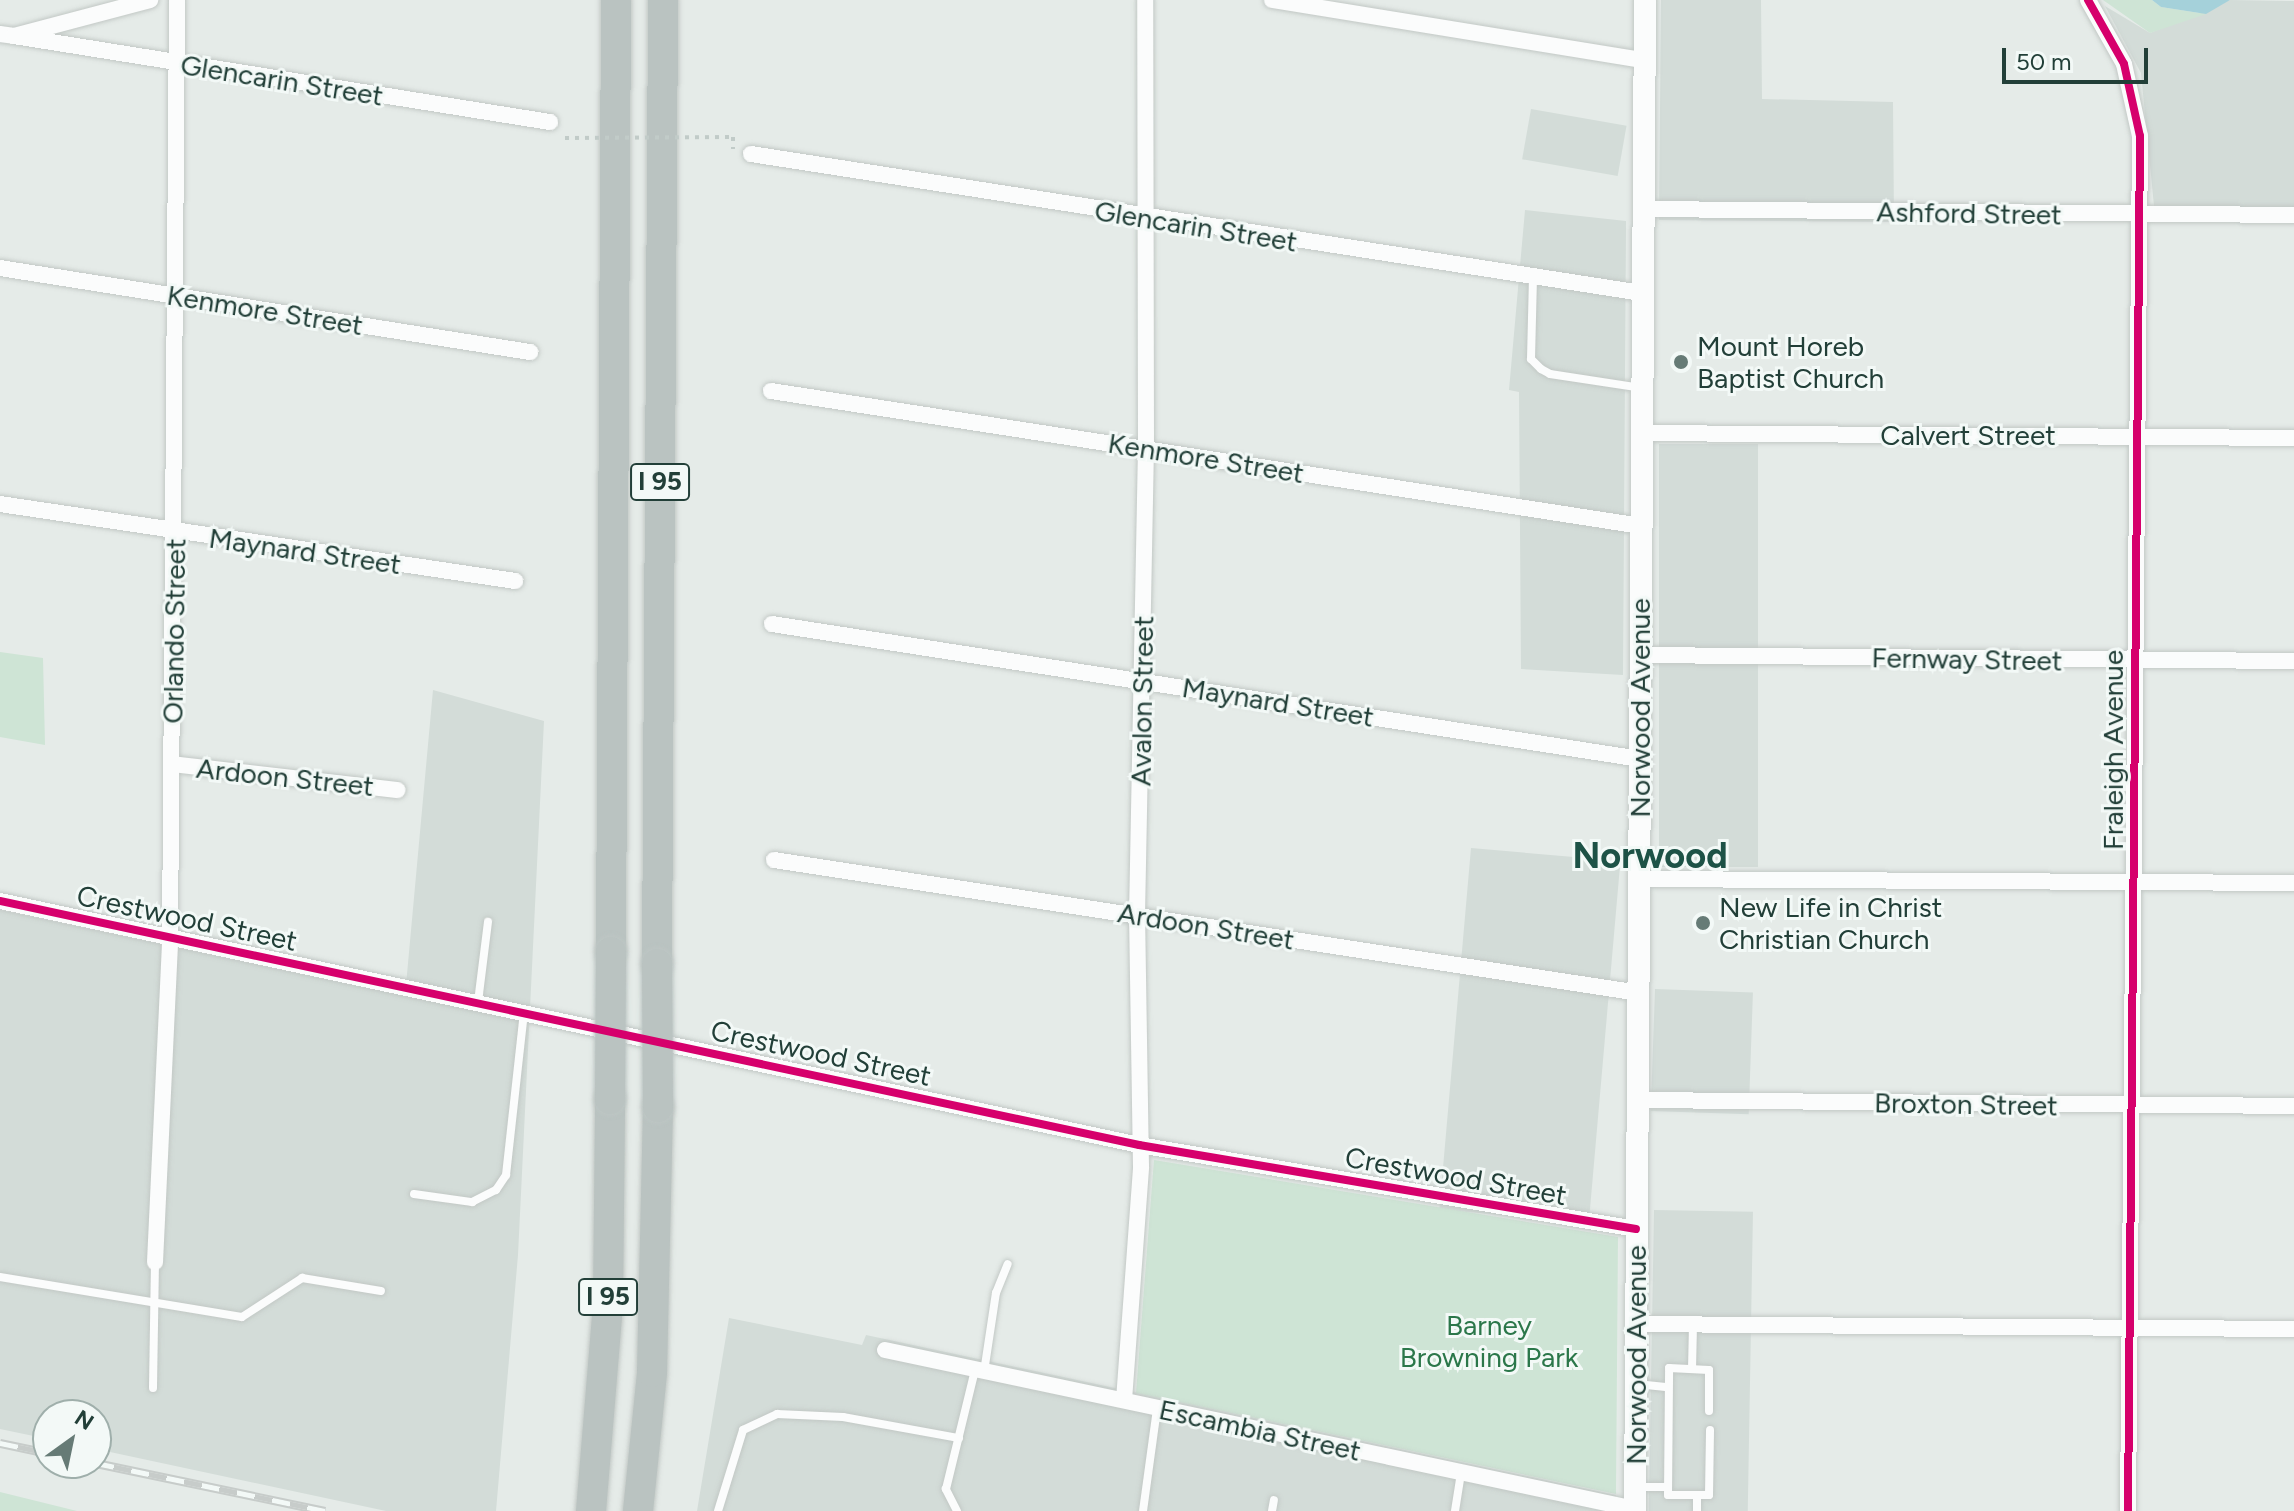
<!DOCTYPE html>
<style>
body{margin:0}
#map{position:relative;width:2294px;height:1511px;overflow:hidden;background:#e5ebe8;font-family:Figtree,sans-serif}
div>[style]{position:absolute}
.built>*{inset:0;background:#d3dcd8;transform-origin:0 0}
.green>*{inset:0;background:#cee4d5}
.water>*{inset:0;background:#a5d1da}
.path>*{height:4px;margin-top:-2px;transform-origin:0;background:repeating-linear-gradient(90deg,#c1cbc8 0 4px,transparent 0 10px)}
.roads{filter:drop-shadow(0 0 2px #c2c8c5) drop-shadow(0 0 2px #c2c8c5)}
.service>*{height:8px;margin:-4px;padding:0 4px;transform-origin:4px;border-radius:4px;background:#fbfcfc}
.minor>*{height:16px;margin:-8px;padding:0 8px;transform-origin:8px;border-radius:8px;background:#fbfcfc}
.secondary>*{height:22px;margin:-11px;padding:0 11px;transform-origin:11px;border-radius:11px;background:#fbfcfc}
.motorway>*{height:30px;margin:-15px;padding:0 15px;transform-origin:15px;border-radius:15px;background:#bac3c1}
.rail>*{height:9px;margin-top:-4.5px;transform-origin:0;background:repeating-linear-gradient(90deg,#f3f9f7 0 18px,#c7ccca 0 36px);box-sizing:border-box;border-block:2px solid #c7ccca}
.path-bridge>*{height:4px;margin-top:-2px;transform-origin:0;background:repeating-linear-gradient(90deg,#c1cbc8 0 4px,transparent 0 10px)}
.bridges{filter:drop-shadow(0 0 2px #bdc6c4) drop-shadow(0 0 2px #bdc6c4)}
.motorway-bridge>*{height:30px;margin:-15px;padding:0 15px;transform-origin:15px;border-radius:15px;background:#bac3c1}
.cycleway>*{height:8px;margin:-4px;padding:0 4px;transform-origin:4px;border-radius:4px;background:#d6006c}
.dots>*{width:22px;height:22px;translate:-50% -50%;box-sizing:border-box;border:4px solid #f3f9f7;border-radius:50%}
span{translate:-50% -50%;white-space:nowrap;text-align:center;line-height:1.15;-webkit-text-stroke:6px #f3f9f7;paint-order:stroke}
.shield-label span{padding:2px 6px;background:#f3f9f7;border:2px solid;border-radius:6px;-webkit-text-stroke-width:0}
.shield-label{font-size:26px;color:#223f38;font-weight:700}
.street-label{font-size:28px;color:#223f38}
.poi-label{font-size:28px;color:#223f38}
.left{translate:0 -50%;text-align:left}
.park-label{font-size:28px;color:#2b774a}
.district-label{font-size:36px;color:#1d5246;font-weight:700}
.north{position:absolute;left:32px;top:1399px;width:80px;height:80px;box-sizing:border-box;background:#f3f9f7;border:2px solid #9fafab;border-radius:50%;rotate:33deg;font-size:22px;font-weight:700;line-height:32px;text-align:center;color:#223f38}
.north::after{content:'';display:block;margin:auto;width:28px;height:36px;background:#667b76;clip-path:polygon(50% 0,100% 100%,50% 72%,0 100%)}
.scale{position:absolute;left:2002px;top:48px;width:146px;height:36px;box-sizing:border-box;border:4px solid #223f38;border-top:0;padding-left:10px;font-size:24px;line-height:28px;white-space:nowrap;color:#223f38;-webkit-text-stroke:6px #f3f9f7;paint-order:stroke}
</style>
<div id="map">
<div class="built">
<div style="clip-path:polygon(1661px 0,1761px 0,1762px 99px,1893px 102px,1894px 222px,1659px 220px)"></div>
<div style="clip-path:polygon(2230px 0,2294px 1px,2294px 210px,2154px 206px,2141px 73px,2105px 6px,2150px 33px)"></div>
<div style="left:1531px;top:109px;width:97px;height:51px;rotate:10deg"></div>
<div style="clip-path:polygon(1525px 210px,1626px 221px,1623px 675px,1521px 669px,1519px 392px,1509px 390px)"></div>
<div style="left:1659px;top:444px;width:99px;height:423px"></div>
<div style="clip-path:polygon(433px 690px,544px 721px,518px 1255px,496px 1511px,386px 1511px,96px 1449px,96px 1415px,48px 1415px,48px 1439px,0 1429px,0 910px,405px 996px)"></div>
<div style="left:1471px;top:848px;width:150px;height:363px;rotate:5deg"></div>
<div style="left:1655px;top:989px;width:98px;height:122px;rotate:2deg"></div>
<div style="left:1654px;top:1210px;width:99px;height:301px;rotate:1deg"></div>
<div style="clip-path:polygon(729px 1318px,862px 1345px,866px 1335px,1616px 1495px,1616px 1511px,697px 1511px)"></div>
</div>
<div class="green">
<div style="clip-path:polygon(2103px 0,2152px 0,2161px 7px,2206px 14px,2150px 33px)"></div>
<div style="clip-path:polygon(0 652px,43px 658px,45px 745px,0 737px)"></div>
<div style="clip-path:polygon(1154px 1160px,1618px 1237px,1616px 1494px,1136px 1393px)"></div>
<div style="clip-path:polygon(0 1492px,77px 1511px,0 1511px)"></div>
</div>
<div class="water">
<div style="clip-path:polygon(2152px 0,2230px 0,2206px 14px,2161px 7px)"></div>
</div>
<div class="path">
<div style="left:733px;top:137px;width:12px;rotate:90deg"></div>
</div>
<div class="roads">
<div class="service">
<div style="left:1533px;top:277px;width:82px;rotate:91.4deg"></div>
<div style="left:1531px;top:359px;width:14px;rotate:45deg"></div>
<div style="left:1541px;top:369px;width:10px;rotate:29deg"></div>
<div style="left:1550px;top:374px;width:92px;rotate:8.7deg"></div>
<div style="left:478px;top:1002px;width:81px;rotate:-82.9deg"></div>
<div style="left:414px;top:1194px;width:59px;rotate:7.9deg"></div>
<div style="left:472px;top:1202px;width:27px;rotate:-27deg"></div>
<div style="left:496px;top:1190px;width:18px;rotate:-56deg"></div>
<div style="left:506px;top:1175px;width:164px;rotate:-83.7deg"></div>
<div style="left:0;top:1277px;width:245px;rotate:9.4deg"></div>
<div style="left:242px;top:1317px;width:72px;rotate:-33deg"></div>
<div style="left:302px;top:1278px;width:80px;rotate:9.3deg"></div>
<div style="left:1692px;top:1369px;width:44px;rotate:-88.7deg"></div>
<div style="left:984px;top:1372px;width:80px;rotate:-81.4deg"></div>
<div style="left:996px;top:1293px;width:31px;rotate:-68deg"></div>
<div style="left:1637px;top:1384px;width:31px;rotate:6deg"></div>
<div style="left:153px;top:1388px;width:125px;rotate:-89.1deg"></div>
<div style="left:1636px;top:1487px;width:32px"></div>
<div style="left:1697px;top:1495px;width:12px"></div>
<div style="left:1709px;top:1495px;width:65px;rotate:-89.1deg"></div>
<div style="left:718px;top:1511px;width:85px;rotate:-72.8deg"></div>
<div style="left:743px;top:1430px;width:38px;rotate:-25deg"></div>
<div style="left:777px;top:1414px;width:66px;rotate:2.6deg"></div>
<div style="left:843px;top:1417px;width:118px;rotate:10.3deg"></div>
<div style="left:957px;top:1511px;width:25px;rotate:-117deg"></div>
<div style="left:946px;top:1489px;width:122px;rotate:-76.3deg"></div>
<div style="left:1143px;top:1511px;width:103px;rotate:-82.2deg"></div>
<div style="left:1272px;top:1511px;width:11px;rotate:-80deg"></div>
<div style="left:1455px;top:1511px;width:38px;rotate:-81deg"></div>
<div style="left:1697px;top:1511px;width:16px;rotate:-90deg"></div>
<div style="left:1697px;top:1495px;width:29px;rotate:180deg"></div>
<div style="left:1668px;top:1495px;width:127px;rotate:-89.5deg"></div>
<div style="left:1669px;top:1368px;width:40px;rotate:2.9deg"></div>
<div style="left:1709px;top:1370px;width:41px;rotate:90deg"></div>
</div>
<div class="minor">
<div style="left:1272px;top:0;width:377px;rotate:9.2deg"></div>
<div style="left:2088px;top:0;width:73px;rotate:60.6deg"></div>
<div style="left:2124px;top:64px;width:74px;rotate:77.5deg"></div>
<div style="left:2140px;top:136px;width:1375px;rotate:90.5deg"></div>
<div style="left:0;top:34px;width:14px;rotate:8deg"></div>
<div style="left:14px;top:36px;width:141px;rotate:-14.8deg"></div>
<div style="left:14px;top:36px;width:543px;rotate:9.12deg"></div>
<div style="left:751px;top:154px;width:902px;rotate:8.87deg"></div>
<div style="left:1644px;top:209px;width:650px;rotate:0.53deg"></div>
<div style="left:0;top:268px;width:537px;rotate:9.01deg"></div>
<div style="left:771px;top:391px;width:880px;rotate:8.82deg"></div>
<div style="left:1642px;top:433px;width:652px;rotate:0.44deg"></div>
<div style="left:0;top:504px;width:521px;rotate:8.5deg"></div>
<div style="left:772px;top:624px;width:878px;rotate:8.84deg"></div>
<div style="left:1640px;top:655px;width:654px;rotate:0.53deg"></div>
<div style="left:172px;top:764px;width:227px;rotate:6.6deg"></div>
<div style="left:774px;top:860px;width:875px;rotate:8.74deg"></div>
<div style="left:1639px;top:879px;width:655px;rotate:0.35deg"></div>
<div style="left:0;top:901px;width:1165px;rotate:12.09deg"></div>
<div style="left:1139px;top:1145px;width:504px;rotate:9.59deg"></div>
<div style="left:1637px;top:1100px;width:657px;rotate:0.52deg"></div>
<div style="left:155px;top:1262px;width:324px;rotate:-87.3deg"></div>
<div style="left:170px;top:938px;width:938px;rotate:-89.57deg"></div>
<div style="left:1637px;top:1324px;width:657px;rotate:0.44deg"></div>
<div style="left:885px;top:1350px;width:767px;rotate:11.97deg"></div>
<div style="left:1124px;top:1400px;width:234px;rotate:-85.8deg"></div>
<div style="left:1141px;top:1167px;width:251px;rotate:-90.9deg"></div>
<div style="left:1137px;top:916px;width:468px;rotate:-88.9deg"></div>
<div style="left:1146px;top:448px;width:448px;rotate:-90.1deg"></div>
</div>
<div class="secondary">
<div style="left:1635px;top:1511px;width:1511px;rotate:-89.62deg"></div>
</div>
<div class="motorway">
<div style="left:611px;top:952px;width:952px;rotate:-89.7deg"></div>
<div style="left:657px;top:964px;width:964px;rotate:-89.64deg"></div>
<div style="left:591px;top:1511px;width:210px;rotate:-85.3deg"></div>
<div style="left:608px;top:1302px;width:203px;rotate:-89.4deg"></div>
<div style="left:638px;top:1511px;width:140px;rotate:-84.2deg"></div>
<div style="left:652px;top:1372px;width:265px;rotate:-88.7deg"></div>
</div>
</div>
<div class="rail">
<div style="left:0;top:1443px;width:49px;rotate:11.8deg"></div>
<div style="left:96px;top:1463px;width:234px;rotate:11.8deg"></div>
</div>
<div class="path-bridge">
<div style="left:565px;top:138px;width:168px;rotate:-0.3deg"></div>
</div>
<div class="bridges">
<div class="motorway-bridge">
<div style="left:657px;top:964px;width:143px;rotate:89.6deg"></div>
<div style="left:610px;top:1099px;width:147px;rotate:-89.6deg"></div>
</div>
</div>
<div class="cycleway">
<div style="left:2088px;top:0;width:73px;rotate:60.6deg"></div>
<div style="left:2124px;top:64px;width:74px;rotate:77.5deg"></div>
<div style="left:2140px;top:136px;width:1375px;rotate:90.5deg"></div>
<div style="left:0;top:901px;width:1165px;rotate:12.09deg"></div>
<div style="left:1139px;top:1145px;width:504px;rotate:9.59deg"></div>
</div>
<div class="dots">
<div style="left:1681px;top:362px;background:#667b76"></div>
<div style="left:1703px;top:923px;background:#667b76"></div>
</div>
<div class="shield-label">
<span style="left:660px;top:482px">I 95</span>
<span style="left:608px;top:1297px">I 95</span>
</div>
<div class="street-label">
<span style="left:282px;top:80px;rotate:9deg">Glencarin Street</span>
<span style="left:1969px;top:213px;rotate:1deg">Ashford Street</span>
<span style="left:1196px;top:226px;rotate:9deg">Glencarin Street</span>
<span style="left:265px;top:310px;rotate:9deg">Kenmore Street</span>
<span style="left:1968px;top:435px">Calvert Street</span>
<span style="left:1206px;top:458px;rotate:9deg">Kenmore Street</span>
<span style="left:305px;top:551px;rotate:8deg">Maynard Street</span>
<span style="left:174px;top:631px;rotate:-89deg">Orlando Street</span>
<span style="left:1967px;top:659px;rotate:1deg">Fernway Street</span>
<span style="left:1142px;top:701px;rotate:-89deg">Avalon Street</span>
<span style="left:1278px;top:702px;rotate:9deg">Maynard Street</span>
<span style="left:1640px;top:708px;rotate:-90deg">Norwood Avenue</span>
<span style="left:2113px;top:750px;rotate:-90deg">Fraleigh Avenue</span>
<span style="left:285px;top:777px;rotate:6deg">Ardoon Street</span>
<span style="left:187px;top:918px;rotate:12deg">Crestwood Street</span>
<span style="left:1206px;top:926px;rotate:9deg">Ardoon Street</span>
<span style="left:821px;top:1053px;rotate:12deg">Crestwood Street</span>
<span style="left:1966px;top:1104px;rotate:1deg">Broxton Street</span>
<span style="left:1456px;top:1176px;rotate:10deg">Crestwood Street</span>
<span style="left:1636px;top:1355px;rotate:-90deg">Norwood Avenue</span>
<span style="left:1260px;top:1430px;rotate:12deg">Escambia Street</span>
</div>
<div class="poi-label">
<span class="left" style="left:1697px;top:362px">Mount Horeb<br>Baptist Church</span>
<span class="left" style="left:1719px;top:923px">New Life in Christ<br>Christian Church</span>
</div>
<div class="park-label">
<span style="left:1489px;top:1341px">Barney<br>Browning Park</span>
</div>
<div class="district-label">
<span style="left:1650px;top:856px">Norwood</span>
</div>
<div class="north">N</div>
<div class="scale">50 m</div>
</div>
